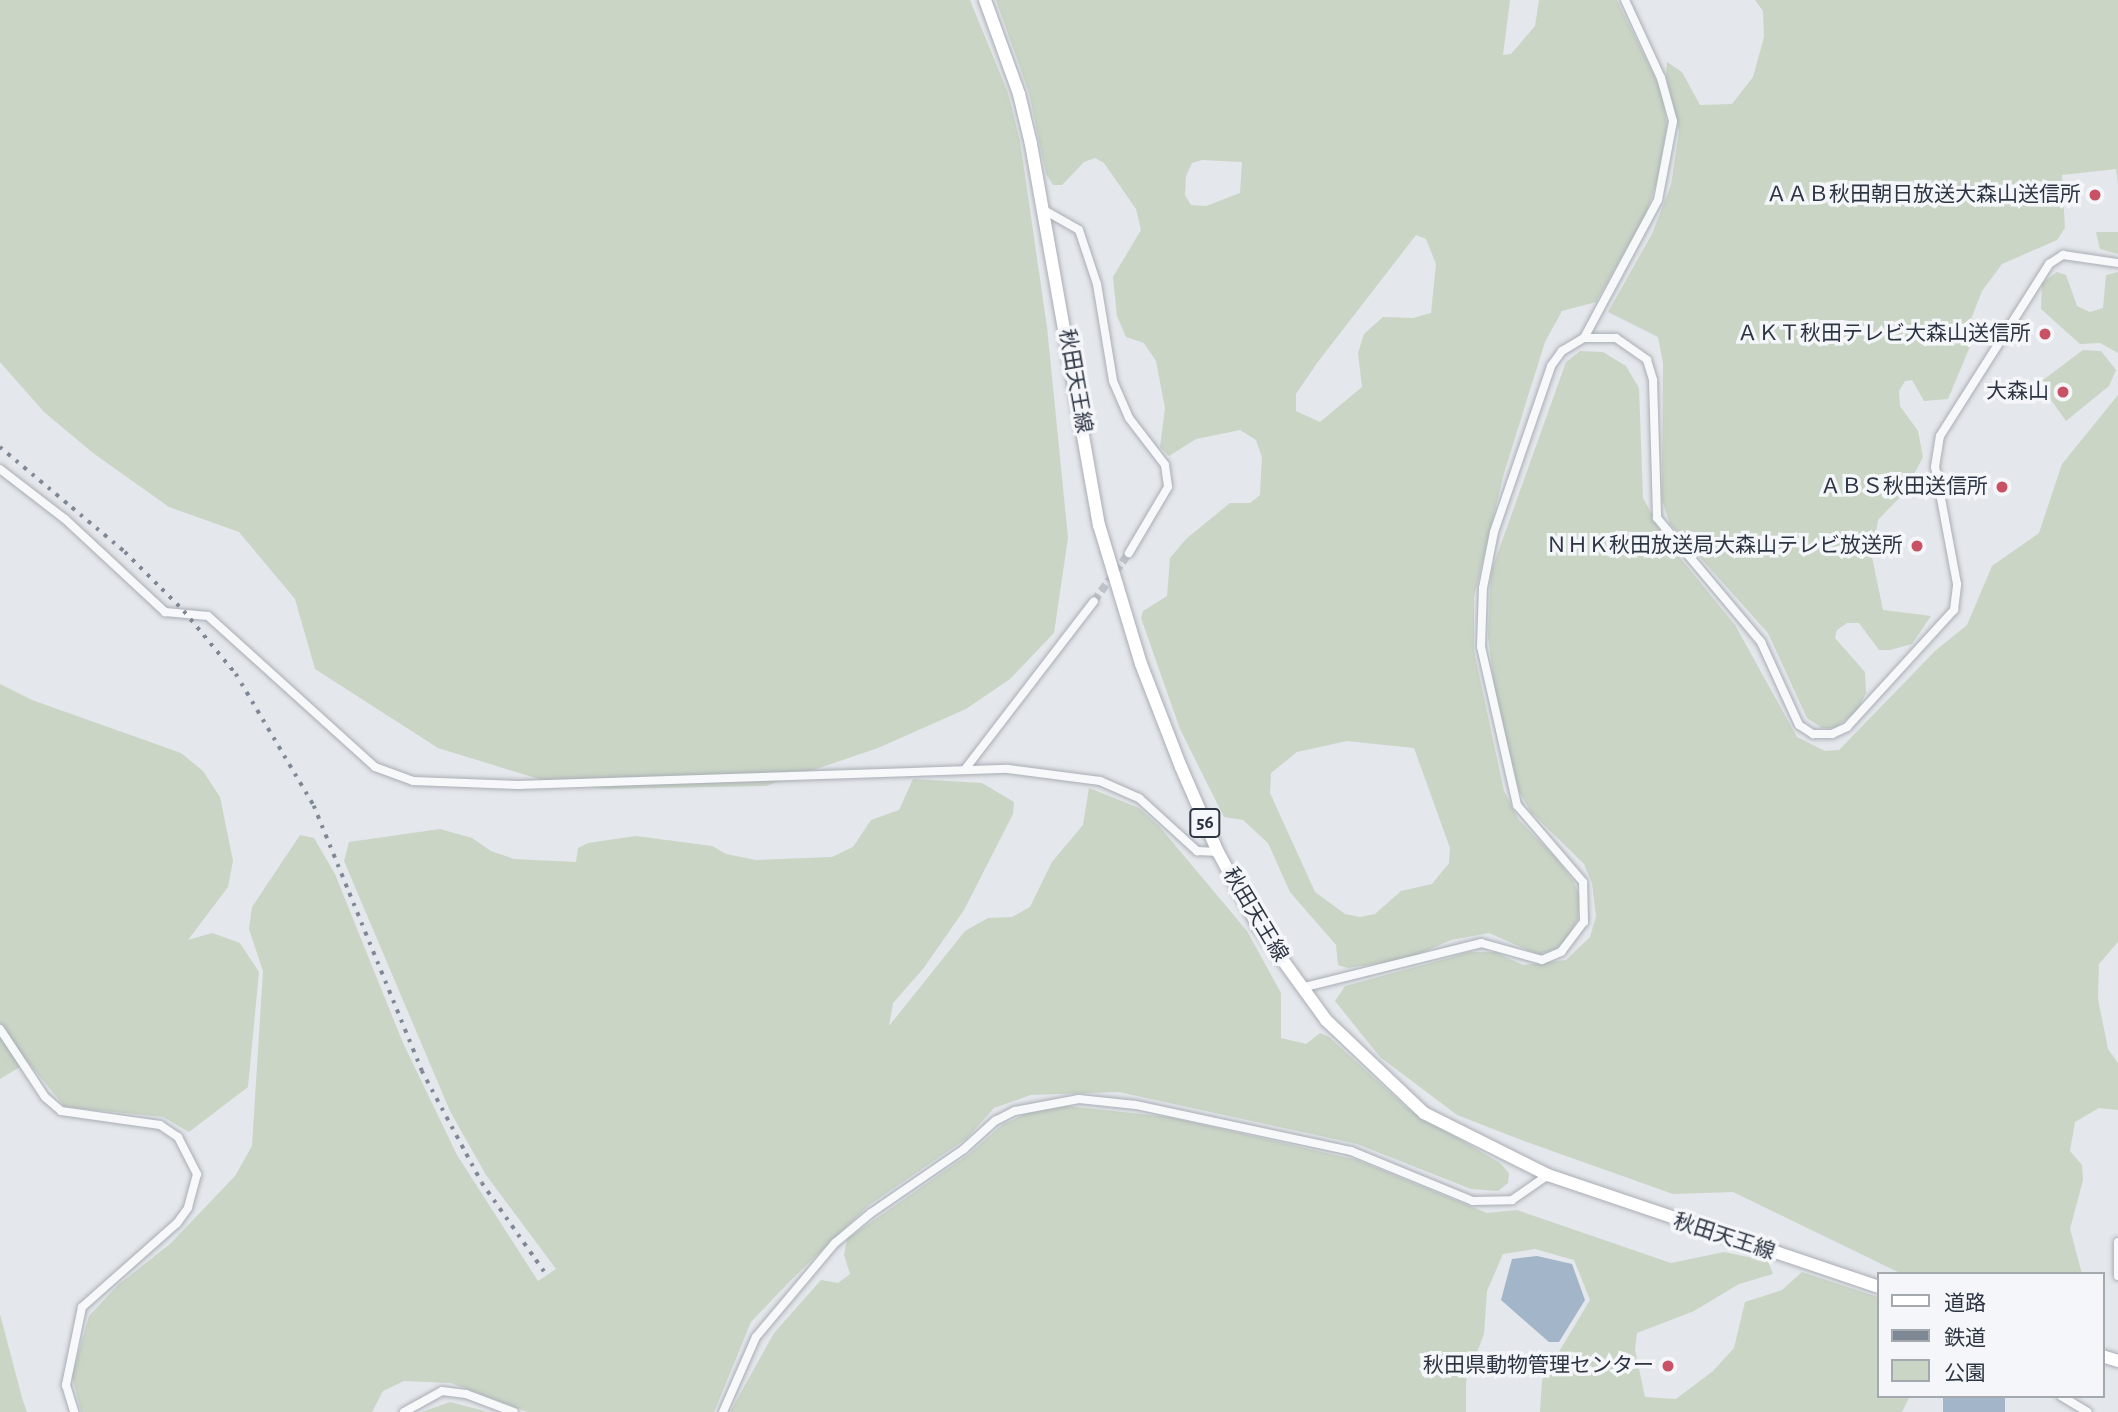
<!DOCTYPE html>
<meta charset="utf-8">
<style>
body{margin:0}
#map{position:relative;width:2118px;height:1412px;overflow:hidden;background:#e4e7eb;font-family:"Alegreya Sans","Noto Sans JP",sans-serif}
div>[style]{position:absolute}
.green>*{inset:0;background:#cad5c6}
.water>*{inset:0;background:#a2b5c9;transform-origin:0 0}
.minor-tunnel>*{height:8px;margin-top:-4px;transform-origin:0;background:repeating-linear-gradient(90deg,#bfc3c9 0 8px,transparent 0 12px)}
.roads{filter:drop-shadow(0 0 2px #a9aeb5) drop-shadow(0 0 2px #a9aeb5)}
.minor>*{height:8px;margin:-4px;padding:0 4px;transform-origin:4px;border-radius:4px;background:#f7f8fa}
.primary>*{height:12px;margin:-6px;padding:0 6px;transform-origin:6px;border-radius:6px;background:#fff}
.rail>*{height:3.5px;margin-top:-1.75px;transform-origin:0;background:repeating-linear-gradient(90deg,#7e8794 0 3.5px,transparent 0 10.5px)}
.dots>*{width:19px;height:19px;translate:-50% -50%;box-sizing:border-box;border:4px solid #f4f6f9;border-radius:50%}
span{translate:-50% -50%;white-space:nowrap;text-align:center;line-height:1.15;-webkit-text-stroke:7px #f4f6f9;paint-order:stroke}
.shield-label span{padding:2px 5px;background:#f4f6f9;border:2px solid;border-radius:5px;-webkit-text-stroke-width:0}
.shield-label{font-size:19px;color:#2d3543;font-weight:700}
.poi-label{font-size:21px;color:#2d3543}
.right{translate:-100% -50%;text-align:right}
.street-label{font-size:21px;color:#2d3543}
.legend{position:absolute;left:1877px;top:1272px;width:228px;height:126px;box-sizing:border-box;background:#f4f6f9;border:2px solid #a4a9b0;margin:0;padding:9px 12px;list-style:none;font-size:21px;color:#2d3543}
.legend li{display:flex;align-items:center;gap:14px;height:35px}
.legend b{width:35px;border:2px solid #a4a9b0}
</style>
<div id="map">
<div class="green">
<div style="clip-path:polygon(0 0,970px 0,1008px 93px,1020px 141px,1047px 327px,1068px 538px,1054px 633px,1010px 679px,966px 709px,878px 748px,766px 786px,605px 789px,542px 780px,438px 748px,315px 669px,295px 599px,239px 532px,169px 507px,93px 453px,44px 412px,0 362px)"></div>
<div style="clip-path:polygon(evenodd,996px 0,1510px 0,1503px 55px,1511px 54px,1535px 26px,1539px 0,1617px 0,1662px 92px,1667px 126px,1658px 178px,1646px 214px,1596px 302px,1562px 311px,1545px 342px,1504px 473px,1474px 597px,1474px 651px,1504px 791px,1518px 819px,1555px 857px,1574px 882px,1580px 897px,1578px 918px,1567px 940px,1555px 949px,1539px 955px,1489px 933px,1451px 940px,1408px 959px,1348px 968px,1338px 965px,1336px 945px,1290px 892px,1268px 843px,1243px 820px,1224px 817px,1180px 729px,1141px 618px,1143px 611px,1167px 596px,1170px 558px,1186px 539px,1230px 503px,1250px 503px,1260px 495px,1262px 457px,1256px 440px,1240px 430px,1196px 439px,1169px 456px,1160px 447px,1165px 408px,1156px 361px,1144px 343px,1126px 337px,1117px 316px,1113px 277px,1141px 230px,1136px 209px,1104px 163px,1095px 158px,1084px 162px,1062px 185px,1053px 185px,1046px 174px,1029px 93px,996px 0,1202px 160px,1242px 162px,1240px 193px,1206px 206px,1191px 205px,1185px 195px,1186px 176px,1192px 163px,1202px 160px,996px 0,1416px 235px,1426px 239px,1436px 264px,1431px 313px,1413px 318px,1383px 317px,1364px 334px,1358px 353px,1362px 387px,1320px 422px,1296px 411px,1296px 394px,1317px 363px,1416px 235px,996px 0,1347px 741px,1414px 748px,1450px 848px,1449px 863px,1432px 884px,1401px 891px,1375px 914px,1360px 917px,1345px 914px,1315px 892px,1270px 793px,1271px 773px,1297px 752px,1347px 741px)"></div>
<div style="clip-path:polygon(1755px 0,2118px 0,2118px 185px,2116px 169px,2062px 175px,2065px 228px,2057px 240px,2002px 264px,1982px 291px,1970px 322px,1971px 344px,1948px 399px,1924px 401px,1912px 380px,1905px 381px,1899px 391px,1900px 406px,1918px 431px,1923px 457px,1904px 493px,1878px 520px,1872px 557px,1883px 610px,1931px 616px,1912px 644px,1890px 650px,1879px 650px,1859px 623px,1847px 623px,1837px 630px,1835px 638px,1865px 672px,1866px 693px,1857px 711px,1835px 728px,1822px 728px,1807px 718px,1768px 633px,1670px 524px,1662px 500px,1663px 363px,1658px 337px,1608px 312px,1652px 234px,1671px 185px,1679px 131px,1666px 75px,1667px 62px,1682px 72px,1700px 105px,1732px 104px,1753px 77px,1764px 37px,1763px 11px)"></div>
<div style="clip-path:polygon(2096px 232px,2118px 232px,2118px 254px,2100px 249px)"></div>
<div style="clip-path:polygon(2057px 272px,2066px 275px,2077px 306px,2090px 312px,2103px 308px,2106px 275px,2118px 272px,2118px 353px,2100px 343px,2080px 344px,2041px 309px,2042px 283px)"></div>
<div style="clip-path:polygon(2083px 350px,2101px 351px,2116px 370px,2109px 386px,2066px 421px,2039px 383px)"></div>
<div style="clip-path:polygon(1580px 351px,1603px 352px,1626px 366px,1639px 388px,1643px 498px,1668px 543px,1735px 625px,1797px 737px,1825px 751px,1839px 750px,1935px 651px,1967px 625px,1992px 566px,2039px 533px,2062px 464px,2118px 395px,2118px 942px,2099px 964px,2098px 999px,2108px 1049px,2118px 1063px,2118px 1110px,2099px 1108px,2075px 1122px,2070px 1151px,2082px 1165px,2083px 1180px,2070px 1229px,2082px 1274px,1902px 1274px,1733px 1192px,1673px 1194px,1524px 1141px,1457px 1115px,1380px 1057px,1335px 1001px,1345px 986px,1471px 952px,1495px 952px,1523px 965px,1566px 960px,1590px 937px,1596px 916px,1592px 883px,1584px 864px,1531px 812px,1519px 791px,1496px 699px,1488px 636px,1491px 572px,1566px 362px)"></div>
<div style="clip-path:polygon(0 684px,32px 700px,181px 753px,203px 771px,220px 797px,233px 861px,228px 887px,188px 940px,212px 933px,240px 943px,259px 972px,248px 1087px,189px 1132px,163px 1117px,65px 1107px,28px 1062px,0 1079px)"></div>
<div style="clip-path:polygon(913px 779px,982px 783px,1014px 802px,1013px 814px,964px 910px,923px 969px,893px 1003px,889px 1026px,965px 931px,988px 918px,1012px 917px,1030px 907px,1052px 862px,1083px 825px,1089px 788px,1139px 808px,1159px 826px,1247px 931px,1281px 993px,1281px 1038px,1306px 1044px,1320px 1033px,1329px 1037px,1407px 1108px,1500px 1163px,1509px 1173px,1508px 1183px,1498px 1191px,1471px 1189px,1357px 1144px,1119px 1092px,1031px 1095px,994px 1108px,967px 1138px,869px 1205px,791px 1280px,751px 1322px,714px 1412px,527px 1412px,451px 1383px,404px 1381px,383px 1391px,372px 1412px,81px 1412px,72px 1376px,89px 1316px,118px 1285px,170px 1244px,235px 1176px,252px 1146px,263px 971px,249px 929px,252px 907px,300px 835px,314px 838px,335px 874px,403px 1043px,457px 1155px,538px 1281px,556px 1269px,486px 1175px,450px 1111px,344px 861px,349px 842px,440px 829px,472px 838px,491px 851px,514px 859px,576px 862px,578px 848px,588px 843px,636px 836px,712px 846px,726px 854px,756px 860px,832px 857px,853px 847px,871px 820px,899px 810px)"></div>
<div style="clip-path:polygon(1067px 1106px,1169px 1117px,1357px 1160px,1487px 1213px,1517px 1210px,1671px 1263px,1724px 1252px,1768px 1261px,1773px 1274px,1739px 1284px,1694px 1311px,1637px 1333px,1635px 1350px,1645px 1397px,1676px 1399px,1713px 1371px,1734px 1348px,1745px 1302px,1782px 1290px,1802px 1272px,1878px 1297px,1878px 1396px,1910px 1396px,1902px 1412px,1540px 1412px,1542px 1380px,1590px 1300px,1574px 1260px,1535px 1249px,1503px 1254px,1487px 1291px,1484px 1334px,1466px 1381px,1466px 1412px,730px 1412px,774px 1333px,821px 1280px,838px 1283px,850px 1274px,844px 1255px,847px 1239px,969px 1154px,1003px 1124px,1028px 1113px)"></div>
<div style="clip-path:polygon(0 1314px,22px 1398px,27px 1412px,0 1412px)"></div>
<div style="clip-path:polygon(450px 1402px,481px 1410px,486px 1412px,422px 1412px)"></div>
</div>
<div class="water">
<div style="clip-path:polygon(1537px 1256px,1572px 1264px,1585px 1300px,1559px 1342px,1549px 1342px,1501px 1300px,1512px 1259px)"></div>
<div style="left:1943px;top:1396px;width:62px;height:16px"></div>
</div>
<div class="minor-tunnel">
<div style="left:1094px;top:601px;width:59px;rotate:-53.9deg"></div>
</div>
<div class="roads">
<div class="minor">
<div style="left:1044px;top:210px;width:40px;rotate:29.7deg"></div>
<div style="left:1079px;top:230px;width:57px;rotate:71.6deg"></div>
<div style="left:1097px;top:284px;width:98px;rotate:80.6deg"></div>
<div style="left:1113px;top:381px;width:40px;rotate:66.6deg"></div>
<div style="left:1129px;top:418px;width:59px;rotate:52.5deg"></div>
<div style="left:1165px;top:465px;width:22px;rotate:82deg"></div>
<div style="left:1168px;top:487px;width:77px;rotate:120.6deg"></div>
<div style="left:1584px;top:338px;width:157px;rotate:-61.8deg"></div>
<div style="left:1658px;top:200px;width:80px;rotate:-79.2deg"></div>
<div style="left:1673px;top:121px;width:45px;rotate:-105.6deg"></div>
<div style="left:1661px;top:78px;width:86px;rotate:-114.8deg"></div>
<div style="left:0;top:469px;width:82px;rotate:37.6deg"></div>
<div style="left:65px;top:519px;width:137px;rotate:42.9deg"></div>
<div style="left:165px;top:612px;width:43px;rotate:5.3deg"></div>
<div style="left:208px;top:616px;width:225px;rotate:42.1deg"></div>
<div style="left:375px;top:767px;width:40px;rotate:20.2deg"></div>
<div style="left:413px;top:781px;width:105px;rotate:2.2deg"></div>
<div style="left:518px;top:785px;width:490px;rotate:-1.9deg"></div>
<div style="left:1008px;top:769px;width:93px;rotate:7.4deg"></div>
<div style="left:1100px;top:781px;width:43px;rotate:23.6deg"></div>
<div style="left:1139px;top:798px;width:79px;rotate:42.4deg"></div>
<div style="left:1197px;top:851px;width:21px;rotate:3deg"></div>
<div style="left:966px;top:768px;width:210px;rotate:-52.5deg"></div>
<div style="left:1301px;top:988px;width:186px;rotate:-14deg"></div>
<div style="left:1481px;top:943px;width:63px;rotate:15.6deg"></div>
<div style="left:1542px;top:960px;width:21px;rotate:-23deg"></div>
<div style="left:1561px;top:952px;width:38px;rotate:-53deg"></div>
<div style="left:1584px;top:922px;width:40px;rotate:-91.4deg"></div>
<div style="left:1583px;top:882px;width:101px;rotate:-130.6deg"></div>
<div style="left:1517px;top:805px;width:162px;rotate:-102.8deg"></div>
<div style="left:1481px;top:647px;width:59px;rotate:-88.1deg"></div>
<div style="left:1483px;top:588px;width:57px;rotate:-78.9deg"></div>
<div style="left:1494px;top:532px;width:176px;rotate:-71deg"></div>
<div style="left:1551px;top:366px;width:19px;rotate:-54deg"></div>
<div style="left:1562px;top:351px;width:26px;rotate:-31deg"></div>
<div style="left:1584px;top:338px;width:32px"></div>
<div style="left:1616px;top:338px;width:38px;rotate:35deg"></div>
<div style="left:1647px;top:360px;width:21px;rotate:73deg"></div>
<div style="left:1653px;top:380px;width:138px;rotate:88.3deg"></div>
<div style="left:1657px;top:518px;width:162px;rotate:50deg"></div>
<div style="left:1761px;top:642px;width:91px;rotate:65.4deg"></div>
<div style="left:1799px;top:725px;width:17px;rotate:33deg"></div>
<div style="left:1813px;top:734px;width:19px"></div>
<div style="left:1832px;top:734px;width:17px;rotate:-25deg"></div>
<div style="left:1847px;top:727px;width:159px;rotate:-47.6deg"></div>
<div style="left:1954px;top:610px;width:26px;rotate:-83deg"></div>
<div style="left:1957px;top:584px;width:119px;rotate:-100.6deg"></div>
<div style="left:1935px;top:467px;width:31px;rotate:-81deg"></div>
<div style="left:1940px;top:436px;width:204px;rotate:-57.6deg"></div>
<div style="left:2049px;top:264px;width:17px;rotate:-33deg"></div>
<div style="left:2063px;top:255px;width:56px;rotate:8.3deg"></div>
<div style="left:0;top:1029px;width:82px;rotate:56.5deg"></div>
<div style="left:45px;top:1097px;width:21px;rotate:41deg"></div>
<div style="left:61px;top:1111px;width:100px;rotate:8deg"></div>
<div style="left:160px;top:1125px;width:22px;rotate:34deg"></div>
<div style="left:178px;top:1137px;width:42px;rotate:62.8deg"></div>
<div style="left:197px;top:1174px;width:35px;rotate:105deg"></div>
<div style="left:188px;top:1208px;width:19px;rotate:126deg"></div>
<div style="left:177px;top:1223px;width:127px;rotate:138.5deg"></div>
<div style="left:82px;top:1307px;width:80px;rotate:101.6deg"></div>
<div style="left:66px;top:1385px;width:28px;rotate:73deg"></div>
<div style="left:2118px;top:1242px;width:34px;rotate:90deg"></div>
<div style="left:2061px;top:1396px;width:31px;rotate:31deg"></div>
<div style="left:404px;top:1412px;width:43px;rotate:-28.9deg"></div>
<div style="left:442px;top:1391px;width:24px;rotate:7deg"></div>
<div style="left:466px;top:1394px;width:51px;rotate:20.6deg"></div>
<div style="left:723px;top:1412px;width:82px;rotate:-66.3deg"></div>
<div style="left:756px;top:1337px;width:123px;rotate:-50deg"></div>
<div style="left:835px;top:1243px;width:47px;rotate:-39.8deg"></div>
<div style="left:871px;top:1213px;width:113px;rotate:-34.5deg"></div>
<div style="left:964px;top:1149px;width:42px;rotate:-42.1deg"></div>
<div style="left:995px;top:1121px;width:22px;rotate:-27deg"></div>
<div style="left:1015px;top:1111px;width:65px;rotate:-10.6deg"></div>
<div style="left:1079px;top:1099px;width:57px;rotate:6deg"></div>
<div style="left:1136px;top:1105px;width:220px;rotate:12.1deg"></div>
<div style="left:1351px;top:1151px;width:132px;rotate:22.3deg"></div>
<div style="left:1473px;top:1201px;width:39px;rotate:-1deg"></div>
<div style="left:1512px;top:1200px;width:44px;rotate:-34.8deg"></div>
</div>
<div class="primary">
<div style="left:985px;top:0;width:100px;rotate:70.1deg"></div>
<div style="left:1019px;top:94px;width:51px;rotate:76.5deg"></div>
<div style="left:1031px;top:144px;width:387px;rotate:79.9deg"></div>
<div style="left:1099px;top:525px;width:145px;rotate:73.2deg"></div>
<div style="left:1141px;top:664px;width:110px;rotate:68.8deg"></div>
<div style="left:1181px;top:767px;width:93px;rotate:66.5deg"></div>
<div style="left:1218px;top:852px;width:84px;rotate:61.6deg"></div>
<div style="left:1258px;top:926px;width:116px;rotate:54.1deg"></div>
<div style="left:1326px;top:1020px;width:135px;rotate:43.5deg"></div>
<div style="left:1424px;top:1113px;width:139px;rotate:26.6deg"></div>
<div style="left:1548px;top:1175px;width:348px;rotate:18.7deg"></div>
<div style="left:2102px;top:1356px;width:17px;rotate:17deg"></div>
</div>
</div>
<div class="rail">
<div style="left:0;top:447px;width:163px;rotate:40deg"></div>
<div style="left:125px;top:552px;width:83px;rotate:45deg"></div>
<div style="left:184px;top:611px;width:82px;rotate:50.5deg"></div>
<div style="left:236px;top:674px;width:153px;rotate:59.4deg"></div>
<div style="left:314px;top:806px;width:286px;rotate:67.8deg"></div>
<div style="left:422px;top:1071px;width:127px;rotate:61.8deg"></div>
<div style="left:482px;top:1183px;width:115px;rotate:54.9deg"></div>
</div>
<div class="dots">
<div style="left:2095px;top:195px;background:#c85165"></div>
<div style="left:2045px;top:334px;background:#c85165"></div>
<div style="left:2063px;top:392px;background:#c85165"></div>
<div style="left:2002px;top:487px;background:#c85165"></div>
<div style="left:1917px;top:546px;background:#c85165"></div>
<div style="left:1668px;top:1366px;background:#c85165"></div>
</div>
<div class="shield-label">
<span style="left:1205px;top:823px">56</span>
</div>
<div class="poi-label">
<span class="right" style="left:2081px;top:195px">ＡＡＢ秋田朝日放送大森山送信所</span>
<span class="right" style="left:2031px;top:334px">ＡＫＴ秋田テレビ大森山送信所</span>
<span class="right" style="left:2049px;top:392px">大森山</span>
<span class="right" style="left:1988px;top:487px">ＡＢＳ秋田送信所</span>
<span class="right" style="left:1903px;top:546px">ＮＨＫ秋田放送局大森山テレビ放送所</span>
<span class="right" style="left:1654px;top:1366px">秋田県動物管理センター</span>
</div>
<div class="street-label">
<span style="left:1075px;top:381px;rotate:80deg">秋田天王線</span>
<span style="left:1255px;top:915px;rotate:59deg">秋田天王線</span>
<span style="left:1724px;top:1237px;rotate:18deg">秋田天王線</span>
</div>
<ul class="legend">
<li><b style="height:9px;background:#fff"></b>道路</li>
<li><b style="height:9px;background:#7e8794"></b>鉄道</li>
<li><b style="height:19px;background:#cad5c6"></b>公園</li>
</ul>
</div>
